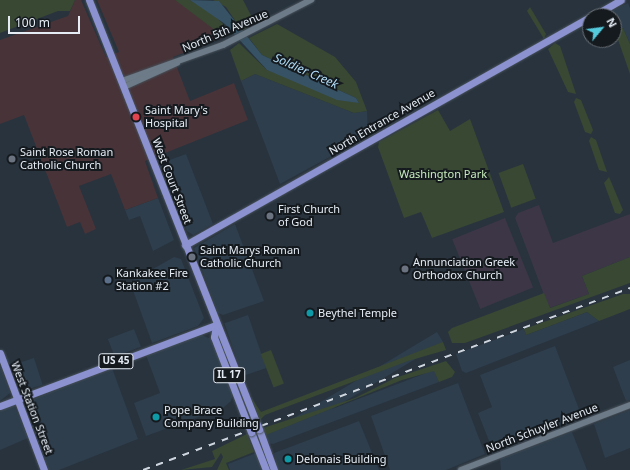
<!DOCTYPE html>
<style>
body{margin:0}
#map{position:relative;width:630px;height:470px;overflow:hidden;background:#28333e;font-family:"Noto Sans",sans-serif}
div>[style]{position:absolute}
.built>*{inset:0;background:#2e3e4c;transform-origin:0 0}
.industrial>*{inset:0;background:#3c3647;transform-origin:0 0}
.medical>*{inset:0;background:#473338}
.green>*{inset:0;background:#384833;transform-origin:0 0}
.water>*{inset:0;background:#365264}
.roads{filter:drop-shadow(0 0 1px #47515a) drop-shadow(0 0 1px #47515a)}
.minor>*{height:5.5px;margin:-2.75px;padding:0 2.75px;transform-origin:2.75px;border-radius:2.75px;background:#6d7a87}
.major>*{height:7px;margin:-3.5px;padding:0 3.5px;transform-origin:3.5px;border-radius:3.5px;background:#8b92cf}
.rail>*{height:1.5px;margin-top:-0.75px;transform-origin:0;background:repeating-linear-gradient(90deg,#ced5de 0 7px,transparent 0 14px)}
.bridges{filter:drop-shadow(0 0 1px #47515a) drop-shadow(0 0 1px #47515a)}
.major-bridge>*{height:7px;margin:-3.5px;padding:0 3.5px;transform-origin:3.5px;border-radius:3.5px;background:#8b92cf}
.dots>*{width:11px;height:11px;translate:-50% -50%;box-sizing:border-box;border:2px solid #151a1f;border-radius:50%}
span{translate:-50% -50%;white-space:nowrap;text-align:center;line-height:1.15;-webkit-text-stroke:4px #151a1f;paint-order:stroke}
.shield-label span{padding:1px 3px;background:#151a1f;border:1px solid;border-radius:3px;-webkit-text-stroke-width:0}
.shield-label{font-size:10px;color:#e5ecf4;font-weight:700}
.street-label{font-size:11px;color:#e5ecf4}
.poi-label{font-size:11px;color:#e5ecf4}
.left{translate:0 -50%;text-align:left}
.park-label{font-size:11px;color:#c8ecbc}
.water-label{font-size:12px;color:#b2def9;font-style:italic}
.north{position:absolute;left:582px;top:8px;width:40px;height:40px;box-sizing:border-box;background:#151a1f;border:1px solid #686e74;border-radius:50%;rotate:61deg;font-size:11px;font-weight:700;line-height:16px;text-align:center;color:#e5ecf4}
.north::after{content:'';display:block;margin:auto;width:14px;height:18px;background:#54cadd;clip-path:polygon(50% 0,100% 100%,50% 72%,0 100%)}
.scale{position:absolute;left:8px;top:16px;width:72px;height:18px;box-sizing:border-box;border:2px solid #e5ecf4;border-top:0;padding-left:5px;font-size:12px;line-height:14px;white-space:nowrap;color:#e5ecf4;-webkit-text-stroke:3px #151a1f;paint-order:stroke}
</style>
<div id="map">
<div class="built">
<div style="clip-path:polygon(628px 3px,630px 8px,630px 44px,623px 28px,615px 31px,614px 16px,608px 13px)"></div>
<div style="clip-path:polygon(255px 74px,354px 113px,367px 111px,368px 136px,280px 184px,241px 81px)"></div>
<div style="clip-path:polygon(186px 154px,213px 224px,193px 235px,187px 231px,163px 167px,164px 162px)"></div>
<div style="clip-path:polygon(158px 198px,174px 240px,153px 251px,140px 216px,129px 220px,125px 210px)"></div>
<div style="clip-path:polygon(235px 224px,264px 301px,223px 315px,218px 313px,194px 248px)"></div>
<div style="clip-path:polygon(174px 257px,181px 259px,204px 318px,198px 326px,152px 343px,130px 282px)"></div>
<div style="clip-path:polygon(587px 312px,599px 321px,466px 373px,462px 371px,456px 354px,524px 329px,526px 335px)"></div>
<div style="left:248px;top:315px;width:56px;height:25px;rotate:71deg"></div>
<div style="left:134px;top:329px;width:19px;height:28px;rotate:69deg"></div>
<div style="left:437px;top:332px;width:12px;height:193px;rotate:59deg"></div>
<div style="clip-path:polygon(202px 335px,211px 339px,233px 394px,231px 401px,223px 408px,146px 436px,134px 403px,160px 393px,146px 355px)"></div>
<div style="clip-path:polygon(555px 346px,582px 417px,493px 451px,478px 413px,492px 407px,480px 375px)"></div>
<div style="left:34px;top:358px;width:28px;height:25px;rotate:72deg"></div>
<div style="clip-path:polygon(630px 360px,630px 400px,626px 401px,613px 367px)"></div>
<div style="clip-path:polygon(0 365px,10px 393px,0 401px)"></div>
<div style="clip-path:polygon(112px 368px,138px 439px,59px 470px,49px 470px,24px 403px)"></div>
<div style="clip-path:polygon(434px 370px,439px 382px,273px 444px,267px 443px,264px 435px)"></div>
<div style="clip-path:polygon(458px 383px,485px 454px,446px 470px,390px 470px,371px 416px)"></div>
<div style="clip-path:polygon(14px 405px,28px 438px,0 450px,0 410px)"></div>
<div style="clip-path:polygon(630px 410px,630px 448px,605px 458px,594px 424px)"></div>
<div style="clip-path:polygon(359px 421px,379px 470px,278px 470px,274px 453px)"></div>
<div style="clip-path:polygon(572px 432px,587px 470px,501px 470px,500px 459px)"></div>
<div style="clip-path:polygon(256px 453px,263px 470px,230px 470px,228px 464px)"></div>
</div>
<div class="industrial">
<div style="clip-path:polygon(539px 205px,553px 243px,630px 214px,630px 257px,582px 276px,589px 294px,549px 308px,515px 218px,518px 213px)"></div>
<div style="left:505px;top:218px;width:75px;height:57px;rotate:68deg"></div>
</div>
<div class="medical">
<div style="clip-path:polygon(75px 0,81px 0,106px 57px,119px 52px,97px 0,175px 0,187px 6px,224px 37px,173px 57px,190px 101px,234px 83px,248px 120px,145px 161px,158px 198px,125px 210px,111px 174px,79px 186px,96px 229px,85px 234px,80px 222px,67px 227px,24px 115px,0 124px,0 40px,68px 16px)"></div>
</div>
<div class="green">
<div style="clip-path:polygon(0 0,75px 0,70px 11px,58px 11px,0 33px)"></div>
<div style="clip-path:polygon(175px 0,190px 0,212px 13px,233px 34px,224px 37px)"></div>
<div style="clip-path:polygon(213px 0,243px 0,254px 21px,252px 25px,242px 31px,226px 7px)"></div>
<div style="clip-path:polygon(530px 7px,546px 34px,544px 39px,527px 11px)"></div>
<div style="clip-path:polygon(277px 24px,335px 57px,356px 82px,367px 111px,354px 113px,255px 74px,241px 81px,230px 50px,239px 43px,267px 70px,359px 103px,356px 98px,262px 55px,249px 38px)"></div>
<div style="clip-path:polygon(623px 28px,630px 44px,630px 74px,615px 31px)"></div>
<div style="clip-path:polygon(555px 43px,560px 46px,576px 94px,568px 92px,548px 49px)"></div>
<div style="clip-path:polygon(576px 98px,581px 100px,593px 130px,591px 134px,585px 132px,574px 102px)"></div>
<div style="clip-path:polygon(438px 110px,450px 131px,470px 119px,504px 212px,432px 238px,421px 212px,404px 218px,378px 147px,379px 142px)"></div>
<div style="clip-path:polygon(591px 137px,596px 140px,607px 172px,599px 170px,589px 141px)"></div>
<div style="left:523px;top:164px;width:37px;height:26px;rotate:70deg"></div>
<div style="clip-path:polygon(609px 177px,623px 210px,620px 214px,615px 213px,604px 183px)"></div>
<div style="clip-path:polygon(630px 257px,630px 283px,465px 343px,452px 343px,448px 332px,452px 328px,544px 293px,550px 308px,589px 294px,582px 276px)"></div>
<div style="clip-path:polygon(623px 294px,630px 294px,630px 309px,599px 321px,587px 312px,526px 335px,524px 329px)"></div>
<div style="clip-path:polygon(443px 342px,446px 350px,408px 361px,265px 415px,260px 420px,251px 397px,261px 412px)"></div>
<div style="left:271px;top:350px;width:36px;height:11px;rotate:69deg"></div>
<div style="clip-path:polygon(446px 361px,455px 372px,452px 377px,439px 382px,434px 371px,402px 380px,266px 435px,263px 428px,355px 398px,395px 378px)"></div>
<div style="clip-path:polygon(247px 434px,254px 452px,226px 463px,229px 470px,217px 470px,223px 457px,221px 453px,212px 467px,181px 470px,215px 459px,212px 451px)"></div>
</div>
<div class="water">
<div style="clip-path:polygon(190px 0,219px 1px,262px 55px,356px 98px,359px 103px,337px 100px,267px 70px,225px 24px)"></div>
</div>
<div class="roads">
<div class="minor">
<div style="left:122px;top:81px;width:107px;rotate:-19.6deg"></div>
<div style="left:223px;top:45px;width:99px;rotate:-27.1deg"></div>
<div style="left:124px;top:87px;width:58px;rotate:-24.4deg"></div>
<div style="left:461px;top:470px;width:181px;rotate:-21deg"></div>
</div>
<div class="major">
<div style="left:89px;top:0;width:454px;rotate:68.4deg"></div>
<div style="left:593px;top:16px;width:32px;rotate:-30deg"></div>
<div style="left:185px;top:245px;width:465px;rotate:-29.4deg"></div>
<div style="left:216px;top:325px;width:12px;rotate:99deg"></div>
<div style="left:214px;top:337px;width:94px;rotate:68.9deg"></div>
<div style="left:0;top:353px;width:125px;rotate:69.4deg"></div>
<div style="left:0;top:406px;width:231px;rotate:-20.6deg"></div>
<div style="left:259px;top:429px;width:44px;rotate:69.9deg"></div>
<div style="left:251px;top:432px;width:41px;rotate:68.5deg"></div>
</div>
</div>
<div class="rail">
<div style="left:143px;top:470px;width:520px;rotate:-20.49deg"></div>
</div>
<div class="bridges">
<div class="major-bridge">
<div style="left:256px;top:422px;width:8px;rotate:67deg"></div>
<div style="left:248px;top:425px;width:8px;rotate:67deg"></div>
</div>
</div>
<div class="dots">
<div style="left:136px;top:117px;background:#e0444e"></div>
<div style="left:12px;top:159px;background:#6b7280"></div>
<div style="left:270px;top:216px;background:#6b7280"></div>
<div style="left:192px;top:257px;background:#6b7280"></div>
<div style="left:405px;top:269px;background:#6b7280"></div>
<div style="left:108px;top:280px;background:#5c6f8a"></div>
<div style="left:310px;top:313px;background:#0f9aa8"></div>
<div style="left:156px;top:417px;background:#0f9aa8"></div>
<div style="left:288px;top:459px;background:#0f9aa8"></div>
</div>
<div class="shield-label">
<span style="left:116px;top:361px">US 45</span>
<span style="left:229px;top:375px">IL 17</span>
</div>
<div class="street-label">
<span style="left:225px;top:31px;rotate:-23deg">North 5th Avenue</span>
<span style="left:382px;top:122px;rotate:-30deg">North Entrance Avenue</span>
<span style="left:172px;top:181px;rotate:69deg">West Court Street</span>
<span style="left:32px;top:408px;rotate:69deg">West Station Street</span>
<span style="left:542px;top:428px;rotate:-21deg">North Schuyler Avenue</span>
</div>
<div class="poi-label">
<span class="left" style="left:145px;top:117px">Saint Mary's<br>Hospital</span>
<span class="left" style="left:20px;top:159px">Saint Rose Roman<br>Catholic Church</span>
<span class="left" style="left:278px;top:216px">First Church<br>of God</span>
<span class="left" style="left:200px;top:257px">Saint Marys Roman<br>Catholic Church</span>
<span class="left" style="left:413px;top:269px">Annunciation Greek<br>Orthodox Church</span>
<span class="left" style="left:116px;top:280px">Kankakee Fire<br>Station #2</span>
<span class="left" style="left:318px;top:313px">Beythel Temple</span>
<span class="left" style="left:164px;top:417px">Pope Brace<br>Company Building</span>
<span class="left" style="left:296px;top:459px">Delonais Building</span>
</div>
<div class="park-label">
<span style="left:443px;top:174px">Washington Park</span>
</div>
<div class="water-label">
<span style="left:306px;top:71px;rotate:24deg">Soldier Creek</span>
</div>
<div class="north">N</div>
<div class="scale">100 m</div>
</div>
